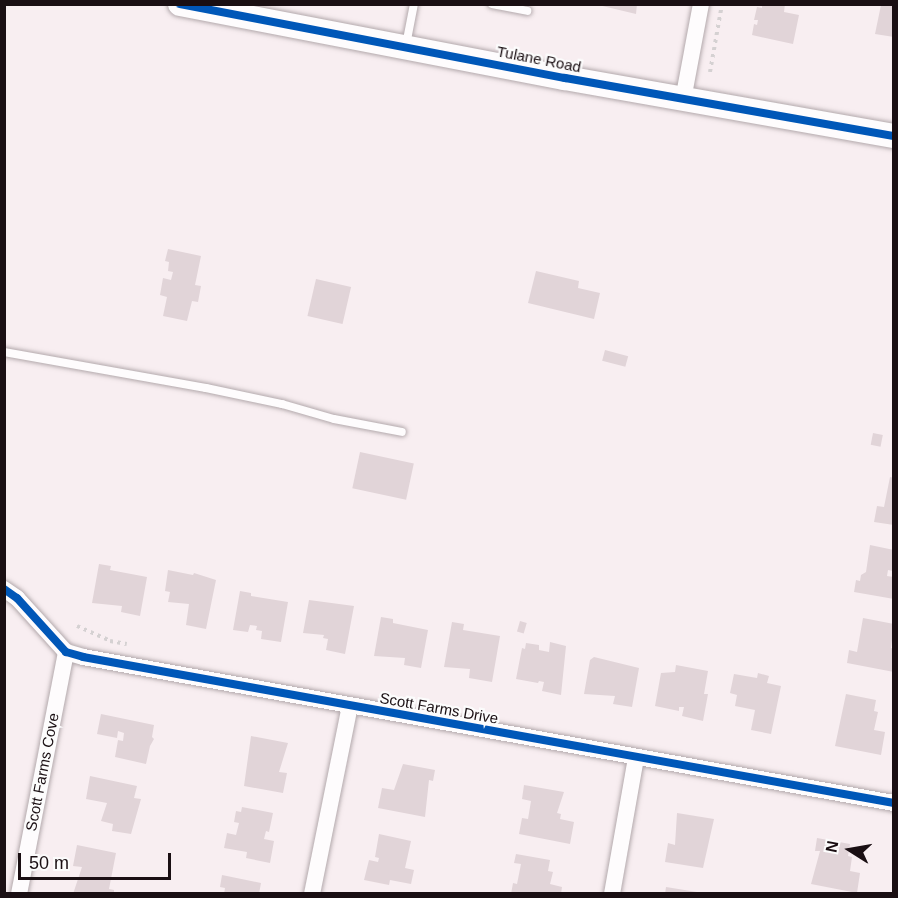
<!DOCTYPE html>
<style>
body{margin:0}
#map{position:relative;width:898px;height:898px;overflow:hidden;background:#f8eef1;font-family:Helvetica,sans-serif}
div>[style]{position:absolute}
.building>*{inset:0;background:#e1d4d8;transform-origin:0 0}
.path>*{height:4px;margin-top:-2px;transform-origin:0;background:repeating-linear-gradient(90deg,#d5d1d2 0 3px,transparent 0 7.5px)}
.roads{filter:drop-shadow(0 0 2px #b3a9ac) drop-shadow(0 0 2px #b3a9ac)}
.lane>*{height:8px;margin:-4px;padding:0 4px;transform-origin:4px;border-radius:4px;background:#fefcfd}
.street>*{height:16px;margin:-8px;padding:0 8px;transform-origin:8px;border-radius:8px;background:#fefcfd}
.secondary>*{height:24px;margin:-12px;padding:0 12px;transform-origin:12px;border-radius:12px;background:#fefcfd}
.cycleway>*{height:8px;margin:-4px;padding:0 4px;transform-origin:4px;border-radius:4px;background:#0057b8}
span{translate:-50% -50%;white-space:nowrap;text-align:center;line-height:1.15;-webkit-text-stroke:4.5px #fcfcfc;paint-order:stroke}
.street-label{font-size:15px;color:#1a0f13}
.frame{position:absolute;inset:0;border:6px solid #1a0f13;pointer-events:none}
.north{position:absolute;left:820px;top:820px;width:60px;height:60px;-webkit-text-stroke:4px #fcfcfc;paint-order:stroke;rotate:281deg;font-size:16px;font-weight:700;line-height:24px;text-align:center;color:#1a0f13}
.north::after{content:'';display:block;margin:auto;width:21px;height:27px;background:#1a0f13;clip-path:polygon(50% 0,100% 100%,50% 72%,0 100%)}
.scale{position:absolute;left:18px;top:853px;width:153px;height:27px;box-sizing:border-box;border:3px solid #1a0f13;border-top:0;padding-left:8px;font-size:18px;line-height:21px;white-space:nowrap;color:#1a0f13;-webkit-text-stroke:4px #fcfcfc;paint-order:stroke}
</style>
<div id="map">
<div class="building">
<div style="clip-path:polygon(594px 4px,637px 4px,636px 14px)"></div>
<div style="clip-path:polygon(762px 4px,785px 4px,784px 12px,799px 15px,793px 44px,752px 35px,754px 24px,757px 25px,758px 20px,754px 20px,757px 7px,762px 8px)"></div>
<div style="clip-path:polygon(881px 5px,894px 5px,894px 37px,875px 34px)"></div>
<div style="clip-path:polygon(168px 249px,201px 256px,195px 285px,201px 286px,198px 302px,192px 301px,187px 321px,163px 316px,167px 297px,160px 295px,163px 278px,171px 280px,173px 272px,168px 271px,169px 262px,165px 261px)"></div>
<div style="clip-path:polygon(536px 271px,579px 281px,578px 288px,600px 293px,594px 319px,528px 303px)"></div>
<div style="left:316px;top:279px;width:36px;height:38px;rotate:13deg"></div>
<div style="left:605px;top:350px;width:24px;height:11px;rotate:15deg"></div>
<div style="left:873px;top:433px;width:10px;height:12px;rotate:11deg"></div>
<div style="left:360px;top:452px;width:55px;height:37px;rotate:12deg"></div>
<div style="clip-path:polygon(890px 477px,894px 478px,894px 525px,874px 522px,877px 506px,884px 507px)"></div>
<div style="clip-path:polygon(870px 545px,894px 550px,893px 571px,888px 570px,887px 576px,894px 577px,894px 599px,854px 592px,856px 580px,860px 581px,861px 575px,866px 572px)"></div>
<div style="clip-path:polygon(99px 564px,111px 566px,110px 570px,147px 577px,140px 616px,121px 612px,122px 606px,92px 603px)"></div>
<div style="clip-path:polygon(168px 570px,193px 575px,194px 573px,216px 580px,206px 629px,186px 625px,189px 604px,168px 602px,170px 592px,165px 591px)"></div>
<div style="clip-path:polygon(240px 591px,251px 593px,251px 596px,288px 602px,281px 642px,261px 639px,262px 631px,256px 630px,257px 626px,250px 625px,248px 632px,233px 630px)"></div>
<div style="clip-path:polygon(309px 600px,354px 606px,345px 654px,326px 650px,328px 639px,323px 638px,324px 635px,303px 633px)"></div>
<div style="clip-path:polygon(381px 617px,393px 619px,393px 623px,428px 630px,421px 668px,404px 665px,405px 658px,374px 656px)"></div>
<div style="clip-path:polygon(863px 618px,894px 624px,891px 648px,894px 649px,894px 672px,847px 663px,849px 650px,857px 652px)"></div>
<div style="left:520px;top:621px;width:7px;height:11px;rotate:16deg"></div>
<div style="clip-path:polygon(452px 622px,464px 624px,463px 630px,500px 636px,492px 682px,469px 678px,470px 669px,444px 667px)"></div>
<div style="clip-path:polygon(550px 642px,566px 646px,561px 695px,542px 691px,544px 682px,539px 681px,538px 683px,516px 679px,522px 648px,525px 649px,526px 643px,539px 645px,539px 650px,549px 652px)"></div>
<div style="clip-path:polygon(594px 657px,639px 668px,632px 707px,613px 704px,615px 696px,584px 694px,590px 660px)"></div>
<div style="clip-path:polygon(676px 665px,708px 671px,704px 694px,708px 694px,703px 721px,682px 716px,684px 707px,679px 707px,679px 711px,655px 706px,661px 673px,675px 672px)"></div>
<div style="clip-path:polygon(758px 673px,769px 676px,767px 683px,781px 686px,771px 734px,751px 730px,755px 710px,735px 706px,737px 695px,730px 693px,734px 674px,757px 678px)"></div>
<div style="clip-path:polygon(846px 694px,876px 700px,874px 711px,878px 712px,874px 730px,885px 732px,881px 755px,835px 746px)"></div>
<div style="clip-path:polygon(101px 714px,154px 725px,152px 737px,154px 739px,150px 746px,146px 764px,115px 757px,118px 740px,123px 741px,124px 733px,118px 731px,117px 738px,97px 734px)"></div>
<div style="clip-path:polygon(251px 736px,288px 743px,279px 772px,287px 773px,283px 793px,244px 786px)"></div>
<div style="clip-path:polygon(403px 764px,435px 770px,433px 781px,429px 780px,425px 817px,378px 808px,382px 788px,394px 790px)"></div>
<div style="clip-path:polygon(90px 776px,137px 786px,134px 798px,141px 799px,131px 834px,112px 831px,113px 824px,101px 821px,107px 803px,86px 799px)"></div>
<div style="clip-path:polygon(524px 785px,564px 792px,557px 813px,561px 814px,560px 819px,574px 822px,570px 844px,519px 834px,522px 818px,528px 819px,531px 801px,522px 799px)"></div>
<div style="clip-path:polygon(242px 807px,273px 813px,269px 832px,266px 831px,264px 839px,274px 841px,270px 863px,246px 858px,247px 852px,224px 848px,227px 833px,236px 835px,239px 823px,234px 822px,236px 811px,241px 812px)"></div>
<div style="clip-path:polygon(677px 813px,714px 819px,703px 868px,665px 862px,668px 843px,675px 845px)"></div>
<div style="clip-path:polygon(379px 834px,411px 841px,405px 868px,414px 870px,411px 884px,390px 880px,389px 885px,364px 880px,369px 860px,378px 862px,379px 858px,375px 857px)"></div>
<div style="clip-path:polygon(817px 838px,850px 844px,848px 856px,852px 857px,850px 871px,860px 873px,857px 893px,811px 884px,820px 851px,815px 851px)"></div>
<div style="clip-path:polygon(77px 845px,116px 853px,109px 889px,114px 890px,114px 894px,73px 894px,82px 867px,73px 866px)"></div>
<div style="clip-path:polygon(516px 854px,550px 860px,548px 871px,553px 872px,550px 884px,562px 887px,561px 894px,511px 894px,513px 883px,517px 884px,521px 864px,514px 863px)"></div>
<div style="clip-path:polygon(222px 875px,261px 883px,259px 894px,224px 894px,225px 888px,220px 887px)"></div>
<div style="clip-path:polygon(666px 887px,697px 892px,697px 894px,665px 894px)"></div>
</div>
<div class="path">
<div style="left:710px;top:72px;width:69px;rotate:-80deg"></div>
<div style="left:77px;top:626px;width:36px;rotate:24deg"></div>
<div style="left:110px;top:641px;width:17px;rotate:10deg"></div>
</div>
<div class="roads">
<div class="lane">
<div style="left:492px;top:4px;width:36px;rotate:11deg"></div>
<div style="left:406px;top:45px;width:42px;rotate:-79deg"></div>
<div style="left:4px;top:352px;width:205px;rotate:10.1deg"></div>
<div style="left:206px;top:388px;width:78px;rotate:11.9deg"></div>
<div style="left:282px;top:404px;width:54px;rotate:16.1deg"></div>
<div style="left:334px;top:419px;width:69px;rotate:10.8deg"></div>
</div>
<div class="street">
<div style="left:683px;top:100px;width:98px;rotate:-79.4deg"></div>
<div style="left:4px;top:589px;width:16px;rotate:35deg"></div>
<div style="left:17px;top:598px;width:73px;rotate:47.8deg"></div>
<div style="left:66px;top:652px;width:18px;rotate:16deg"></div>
<div style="left:83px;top:657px;width:824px;rotate:10.21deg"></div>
<div style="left:19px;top:894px;width:247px;rotate:-79deg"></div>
<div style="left:312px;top:894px;width:192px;rotate:-78.6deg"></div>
<div style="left:612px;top:894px;width:138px;rotate:-80deg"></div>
</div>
<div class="secondary">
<div style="left:180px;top:4px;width:392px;rotate:10.9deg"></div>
<div style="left:565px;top:78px;width:334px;rotate:10deg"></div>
</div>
</div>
<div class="cycleway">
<div style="left:180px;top:4px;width:392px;rotate:10.9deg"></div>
<div style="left:565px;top:78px;width:334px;rotate:10deg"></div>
<div style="left:4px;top:589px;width:16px;rotate:35deg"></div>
<div style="left:17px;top:598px;width:73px;rotate:47.8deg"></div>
<div style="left:66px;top:652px;width:18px;rotate:16deg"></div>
<div style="left:83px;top:657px;width:824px;rotate:10.21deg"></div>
</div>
<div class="street-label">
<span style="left:539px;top:59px;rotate:11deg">Tulane Road</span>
<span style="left:439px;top:708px;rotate:10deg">Scott Farms Drive</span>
<span style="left:42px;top:772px;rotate:-79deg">Scott Farms Cove</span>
</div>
<div class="frame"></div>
<div class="north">N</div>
<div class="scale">50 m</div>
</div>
